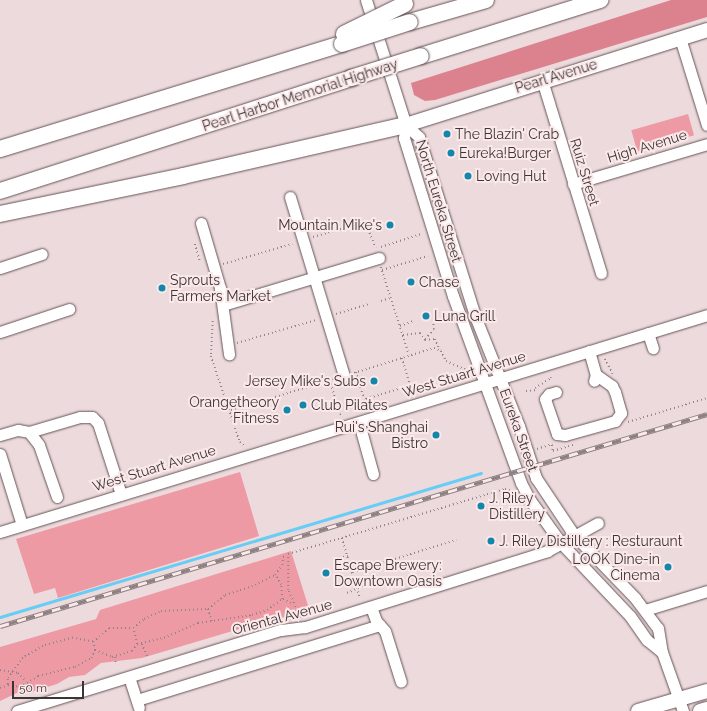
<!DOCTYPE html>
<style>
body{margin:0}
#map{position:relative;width:707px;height:711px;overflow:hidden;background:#eddadc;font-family:Raleway,sans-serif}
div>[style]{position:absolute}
.green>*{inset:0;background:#ee9aa5;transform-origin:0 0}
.forest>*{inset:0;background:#dc818e}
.stream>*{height:3px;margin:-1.5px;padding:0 1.5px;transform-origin:1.5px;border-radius:1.5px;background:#66cdf6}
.path>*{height:1.5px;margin-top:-0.75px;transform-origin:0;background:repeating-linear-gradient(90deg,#908485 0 1px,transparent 0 4px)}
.roads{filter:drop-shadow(0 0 1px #645456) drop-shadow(0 0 1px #645456)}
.minor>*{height:11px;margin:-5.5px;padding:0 5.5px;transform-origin:5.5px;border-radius:5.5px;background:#fff}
.major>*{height:14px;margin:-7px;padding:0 7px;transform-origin:7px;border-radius:7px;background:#fff}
.highway>*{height:16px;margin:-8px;padding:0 8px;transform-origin:8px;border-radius:8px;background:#fff}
.rail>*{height:4.5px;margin-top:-2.25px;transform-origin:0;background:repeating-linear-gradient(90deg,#fbe8e9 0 9px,#8d8082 0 18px);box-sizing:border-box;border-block:1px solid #8d8082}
.bridges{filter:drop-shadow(0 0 1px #645456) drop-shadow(0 0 1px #645456)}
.highway-bridge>*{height:16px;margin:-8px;padding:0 8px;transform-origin:8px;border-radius:8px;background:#fff}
.dots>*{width:11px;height:11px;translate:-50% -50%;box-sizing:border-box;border:2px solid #fbe8e9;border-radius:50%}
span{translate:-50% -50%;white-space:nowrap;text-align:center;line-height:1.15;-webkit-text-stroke:4px #fbe8e9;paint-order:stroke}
.street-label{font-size:14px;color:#3c3536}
.poi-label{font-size:14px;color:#3c3536}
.left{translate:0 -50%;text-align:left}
.right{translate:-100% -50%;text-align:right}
.scale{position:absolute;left:12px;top:681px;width:72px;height:18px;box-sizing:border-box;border:2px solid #3c3536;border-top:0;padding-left:5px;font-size:12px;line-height:14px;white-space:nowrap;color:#3c3536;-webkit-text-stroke:3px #fbe8e9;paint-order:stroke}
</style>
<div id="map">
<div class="green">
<div style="left:688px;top:114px;width:22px;height:59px;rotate:74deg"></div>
<div style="clip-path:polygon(240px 472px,259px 536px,58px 598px,55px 588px,34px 594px,16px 539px)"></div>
<div style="clip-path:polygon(291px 551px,311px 615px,276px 618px,142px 658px,101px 663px,85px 675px,69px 677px,57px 684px,31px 692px,19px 692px,0 701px,0 647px,96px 619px,100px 610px)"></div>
</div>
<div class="forest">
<div style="clip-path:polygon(671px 0,707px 0,707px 17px,435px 100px,425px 101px,414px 95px,411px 83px)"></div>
</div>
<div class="stream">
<div style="left:0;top:617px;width:502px;rotate:-16.67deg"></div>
</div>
<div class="path">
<div style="left:357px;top:224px;width:8px;rotate:-14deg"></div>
<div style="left:365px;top:222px;width:28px;rotate:67deg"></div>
<div style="left:313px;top:237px;width:33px;rotate:-16deg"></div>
<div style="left:195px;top:244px;width:18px;rotate:74deg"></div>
<div style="left:381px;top:247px;width:42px;rotate:-18deg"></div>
<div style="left:223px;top:264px;width:72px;rotate:-16.2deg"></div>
<div style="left:381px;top:267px;width:92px;rotate:72.3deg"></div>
<div style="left:382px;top:270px;width:48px;rotate:-16.9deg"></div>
<div style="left:381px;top:301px;width:9px;rotate:-18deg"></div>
<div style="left:336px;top:314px;width:34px;rotate:-17deg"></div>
<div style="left:213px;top:321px;width:35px;rotate:93deg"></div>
<div style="left:211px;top:356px;width:91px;rotate:71.4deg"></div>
<div style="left:240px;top:442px;width:5px;rotate:37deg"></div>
<div style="left:400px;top:326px;width:14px;rotate:-21deg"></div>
<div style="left:403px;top:335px;width:17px;rotate:-7deg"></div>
<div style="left:420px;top:333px;width:9px;rotate:54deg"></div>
<div style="left:425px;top:340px;width:10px;rotate:-6deg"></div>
<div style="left:435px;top:339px;width:12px;rotate:66deg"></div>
<div style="left:425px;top:339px;width:13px;rotate:-48deg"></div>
<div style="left:434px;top:329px;width:5px;rotate:-101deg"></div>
<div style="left:237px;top:343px;width:82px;rotate:-16.2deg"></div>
<div style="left:402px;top:358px;width:34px;rotate:73deg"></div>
<div style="left:605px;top:359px;width:17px;rotate:62deg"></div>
<div style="left:356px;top:372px;width:24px;rotate:73deg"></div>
<div style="left:363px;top:395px;width:5px;rotate:53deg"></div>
<div style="left:366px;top:399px;width:47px;rotate:-17.3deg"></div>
<div style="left:354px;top:373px;width:84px;rotate:-17.4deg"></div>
<div style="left:434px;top:348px;width:8px;rotate:23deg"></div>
<div style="left:441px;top:351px;width:11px;rotate:63deg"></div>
<div style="left:446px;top:361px;width:22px;rotate:24deg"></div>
<div style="left:330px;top:380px;width:35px;rotate:74deg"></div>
<div style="left:340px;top:414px;width:4px;rotate:34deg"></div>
<div style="left:535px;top:388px;width:19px;rotate:-32deg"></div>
<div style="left:551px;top:378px;width:3px;rotate:-108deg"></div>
<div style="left:526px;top:391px;width:12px;rotate:-5deg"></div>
<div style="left:252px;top:404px;width:86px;rotate:-17deg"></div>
<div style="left:231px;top:410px;width:6px;rotate:-18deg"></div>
<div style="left:628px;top:422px;width:83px;rotate:-16.9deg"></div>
<div style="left:552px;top:445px;width:6px;rotate:81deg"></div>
<div style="left:553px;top:451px;width:21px;rotate:-17deg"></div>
<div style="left:537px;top:449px;width:16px;rotate:-18deg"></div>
<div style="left:342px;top:538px;width:63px;rotate:73.3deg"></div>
<div style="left:340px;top:562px;width:4px;rotate:-104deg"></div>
<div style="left:339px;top:558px;width:9px;rotate:-13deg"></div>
<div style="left:353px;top:572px;width:108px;rotate:-17.3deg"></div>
<div style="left:347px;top:593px;width:43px;rotate:-23.6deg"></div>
<div style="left:283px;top:599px;width:10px;rotate:24deg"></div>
<div style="left:208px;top:609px;width:13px;rotate:72deg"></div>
<div style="left:300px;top:618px;width:30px;rotate:-113deg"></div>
<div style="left:288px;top:590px;width:36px;rotate:-90deg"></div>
<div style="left:288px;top:554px;width:227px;rotate:-16.7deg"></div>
<div style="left:505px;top:489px;width:8px;rotate:14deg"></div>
<div style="left:93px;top:642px;width:21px;rotate:-41deg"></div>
<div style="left:109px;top:628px;width:24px"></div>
<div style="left:133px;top:628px;width:14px;rotate:-39deg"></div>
<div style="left:144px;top:619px;width:19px;rotate:-25deg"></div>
<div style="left:161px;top:611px;width:47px;rotate:-2.4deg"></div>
<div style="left:208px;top:609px;width:22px;rotate:-39deg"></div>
<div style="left:225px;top:595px;width:32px;rotate:-18deg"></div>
<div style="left:255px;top:585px;width:22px;rotate:-27deg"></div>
<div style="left:275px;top:575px;width:12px;rotate:-55deg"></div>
<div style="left:282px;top:565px;width:8px;rotate:-83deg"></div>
<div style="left:283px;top:557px;width:3px;rotate:-18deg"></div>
<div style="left:137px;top:644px;width:28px;rotate:-13deg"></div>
<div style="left:164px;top:638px;width:37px;rotate:-24deg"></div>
<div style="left:198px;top:623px;width:55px;rotate:-8.4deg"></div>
<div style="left:252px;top:615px;width:16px;rotate:-18deg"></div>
<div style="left:267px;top:610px;width:19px;rotate:-36deg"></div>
<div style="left:282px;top:599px;width:14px;rotate:-94deg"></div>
<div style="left:281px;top:585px;width:12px;rotate:-121deg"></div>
<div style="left:142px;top:644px;width:15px;rotate:67deg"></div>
<div style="left:95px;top:650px;width:18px;rotate:22deg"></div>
<div style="left:112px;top:657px;width:21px;rotate:-17deg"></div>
<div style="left:132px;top:651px;width:9px;rotate:-54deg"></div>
<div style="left:137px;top:644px;width:16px;rotate:-104deg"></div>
<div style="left:115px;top:657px;width:6px;rotate:81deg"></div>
<div style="left:0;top:670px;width:18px;rotate:9deg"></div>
<div style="left:18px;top:673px;width:11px;rotate:45deg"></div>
<div style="left:20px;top:687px;width:6px;rotate:72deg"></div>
<div style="left:0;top:688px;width:9px;rotate:-21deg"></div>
<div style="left:8px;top:685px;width:12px;rotate:9deg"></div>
<div style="left:20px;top:687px;width:21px;rotate:-31deg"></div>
<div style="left:38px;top:676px;width:38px;rotate:-14deg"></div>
<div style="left:75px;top:667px;width:18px;rotate:-29deg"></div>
<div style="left:91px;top:658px;width:9px;rotate:-63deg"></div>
<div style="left:95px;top:650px;width:8px;rotate:-104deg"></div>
<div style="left:93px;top:642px;width:20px;rotate:-169deg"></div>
<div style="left:73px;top:638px;width:31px;rotate:165deg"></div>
<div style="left:43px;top:646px;width:23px;rotate:149deg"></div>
<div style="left:23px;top:658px;width:26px;rotate:126deg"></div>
<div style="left:8px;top:679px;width:6px;rotate:90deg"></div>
</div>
<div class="roads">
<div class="minor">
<div style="left:366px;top:0;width:131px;rotate:72.3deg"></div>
<div style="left:406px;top:125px;width:13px;rotate:99deg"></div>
<div style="left:404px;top:138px;width:165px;rotate:72.8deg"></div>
<div style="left:453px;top:296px;width:199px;rotate:70deg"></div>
<div style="left:521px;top:483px;width:19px;rotate:62deg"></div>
<div style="left:530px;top:500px;width:53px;rotate:54.2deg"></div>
<div style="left:561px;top:543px;width:100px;rotate:46.6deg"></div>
<div style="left:630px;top:616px;width:29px;rotate:55deg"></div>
<div style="left:647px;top:640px;width:19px;rotate:39deg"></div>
<div style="left:680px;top:38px;width:91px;rotate:72.8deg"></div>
<div style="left:542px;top:80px;width:202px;rotate:73deg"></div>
<div style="left:406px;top:125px;width:18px;rotate:43deg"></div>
<div style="left:419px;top:137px;width:188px;rotate:72.6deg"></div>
<div style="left:475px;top:316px;width:118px;rotate:68.2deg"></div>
<div style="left:519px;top:426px;width:55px;rotate:71.9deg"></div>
<div style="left:536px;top:478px;width:69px;rotate:56.3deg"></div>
<div style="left:574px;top:535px;width:88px;rotate:45.9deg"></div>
<div style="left:635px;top:598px;width:38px;rotate:53deg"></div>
<div style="left:658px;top:628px;width:24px;rotate:81deg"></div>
<div style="left:662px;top:652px;width:63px;rotate:70.4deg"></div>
<div style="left:573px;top:184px;width:140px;rotate:-16.6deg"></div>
<div style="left:290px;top:197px;width:187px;rotate:73.2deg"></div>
<div style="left:201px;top:223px;width:68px;rotate:73.7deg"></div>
<div style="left:220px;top:288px;width:67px;rotate:82.2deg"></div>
<div style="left:0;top:268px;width:44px;rotate:-18.4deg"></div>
<div style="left:223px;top:305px;width:163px;rotate:-16.8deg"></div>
<div style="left:0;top:332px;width:73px;rotate:-18.4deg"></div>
<div style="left:648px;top:333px;width:16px;rotate:72deg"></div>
<div style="left:589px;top:351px;width:25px;rotate:74deg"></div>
<div style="left:596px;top:375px;width:6px;rotate:108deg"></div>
<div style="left:556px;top:392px;width:7px;rotate:164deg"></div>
<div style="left:549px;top:394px;width:6px;rotate:129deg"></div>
<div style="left:545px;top:399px;width:37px;rotate:71deg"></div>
<div style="left:557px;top:434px;width:8px;rotate:7deg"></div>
<div style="left:565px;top:435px;width:52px;rotate:-15.6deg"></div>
<div style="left:615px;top:421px;width:10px;rotate:-53deg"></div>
<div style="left:621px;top:413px;width:22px;rotate:-106deg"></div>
<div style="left:615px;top:392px;width:7px;rotate:-117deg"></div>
<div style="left:612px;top:386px;width:19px;rotate:-145deg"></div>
<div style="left:359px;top:423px;width:53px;rotate:74.6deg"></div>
<div style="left:29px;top:432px;width:53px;rotate:-16.4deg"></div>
<div style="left:80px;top:417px;width:12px"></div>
<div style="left:92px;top:417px;width:8px;rotate:45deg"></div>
<div style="left:98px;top:423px;width:75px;rotate:72.1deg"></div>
<div style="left:0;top:435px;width:19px;rotate:-16deg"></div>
<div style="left:18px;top:430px;width:11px;rotate:10deg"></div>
<div style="left:29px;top:432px;width:16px;rotate:52deg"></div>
<div style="left:39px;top:445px;width:55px;rotate:70.9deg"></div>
<div style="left:0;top:454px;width:74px;rotate:72.8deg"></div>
<div style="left:0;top:532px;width:740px;rotate:-17.06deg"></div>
<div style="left:371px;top:607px;width:15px;rotate:70deg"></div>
<div style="left:376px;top:621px;width:13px;rotate:48deg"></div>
<div style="left:385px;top:631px;width:53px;rotate:72.6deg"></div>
<div style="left:645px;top:610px;width:65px;rotate:-17deg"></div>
<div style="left:129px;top:677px;width:32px;rotate:72deg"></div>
<div style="left:137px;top:700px;width:254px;rotate:-17.2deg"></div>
<div style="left:17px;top:711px;width:276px;rotate:-17.1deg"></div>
<div style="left:281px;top:630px;width:24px;rotate:-7deg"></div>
<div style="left:305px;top:627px;width:254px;rotate:-17.4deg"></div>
<div style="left:547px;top:551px;width:58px;rotate:-28.8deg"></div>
</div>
<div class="major">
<div style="left:406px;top:125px;width:316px;rotate:-17.5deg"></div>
<div style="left:638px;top:711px;width:72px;rotate:-16.2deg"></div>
<div style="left:700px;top:711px;width:7px;rotate:-16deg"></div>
</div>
<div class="highway">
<div style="left:410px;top:22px;width:79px;rotate:-16.1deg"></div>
<div style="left:421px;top:56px;width:188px;rotate:-17.4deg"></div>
<div style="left:0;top:149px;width:358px;rotate:-17.1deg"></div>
<div style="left:0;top:191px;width:369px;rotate:-17.8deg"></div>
<div style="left:0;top:214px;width:187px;rotate:-11.7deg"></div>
<div style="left:183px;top:176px;width:229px;rotate:-12.9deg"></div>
</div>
</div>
<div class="rail">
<div style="left:0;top:626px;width:738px;rotate:-16.69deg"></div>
</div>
<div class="bridges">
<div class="highway-bridge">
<div style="left:344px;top:34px;width:68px;rotate:-26.2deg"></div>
<div style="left:342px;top:44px;width:71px;rotate:-17.9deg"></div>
<div style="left:351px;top:78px;width:73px;rotate:-17.4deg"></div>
</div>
</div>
<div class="dots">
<div style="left:447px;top:134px;background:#1386ac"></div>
<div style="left:451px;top:153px;background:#1386ac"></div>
<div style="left:468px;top:176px;background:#1386ac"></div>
<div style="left:390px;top:225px;background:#1386ac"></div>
<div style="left:411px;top:282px;background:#1386ac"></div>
<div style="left:162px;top:288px;background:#1386ac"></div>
<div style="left:426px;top:316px;background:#1386ac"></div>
<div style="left:374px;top:381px;background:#1386ac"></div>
<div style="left:303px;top:405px;background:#1386ac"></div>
<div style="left:287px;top:410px;background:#1386ac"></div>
<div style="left:436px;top:435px;background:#1386ac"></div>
<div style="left:481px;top:506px;background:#1386ac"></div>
<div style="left:491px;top:541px;background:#1386ac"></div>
<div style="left:668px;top:567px;background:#1386ac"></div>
<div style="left:326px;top:573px;background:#1386ac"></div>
</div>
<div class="street-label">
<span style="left:556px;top:76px;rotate:-17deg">Pearl Avenue</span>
<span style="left:300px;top:95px;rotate:-18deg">Pearl Harbor Memorial Highway</span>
<span style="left:647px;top:146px;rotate:-17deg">High Avenue</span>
<span style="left:585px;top:172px;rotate:73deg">Ruiz Street</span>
<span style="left:439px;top:201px;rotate:73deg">North Eureka Street</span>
<span style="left:464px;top:374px;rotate:-17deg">West Stuart Avenue</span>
<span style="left:519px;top:430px;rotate:70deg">Eureka Street</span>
<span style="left:154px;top:468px;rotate:-17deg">West Stuart Avenue</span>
<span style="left:282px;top:617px;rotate:-15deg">Oriental Avenue</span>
</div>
<div class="poi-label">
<span class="left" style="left:455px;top:134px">The Blazin' Crab</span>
<span class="left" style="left:459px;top:153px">Eureka!Burger</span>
<span class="left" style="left:476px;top:176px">Loving Hut</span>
<span class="right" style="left:382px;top:225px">Mountain Mike's</span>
<span class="left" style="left:170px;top:288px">Sprouts<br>Farmers Market</span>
<span class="left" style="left:419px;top:282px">Chase</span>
<span class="left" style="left:434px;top:316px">Luna Grill</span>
<span class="right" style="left:366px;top:381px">Jersey Mike's Subs</span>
<span class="right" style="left:279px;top:410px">Orangetheory<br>Fitness</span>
<span class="left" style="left:311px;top:405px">Club Pilates</span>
<span class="right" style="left:428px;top:435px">Rui's Shanghai<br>Bistro</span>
<span class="left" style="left:489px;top:506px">J. Riley<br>Distillery</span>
<span class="left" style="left:499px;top:541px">J. Riley Distillery : Resturaunt</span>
<span class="right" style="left:660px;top:567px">LOOK Dine-in<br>Cinema</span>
<span class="left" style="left:334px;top:573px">Escape Brewery:<br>Downtown Oasis</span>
</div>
<div class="scale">50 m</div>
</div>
